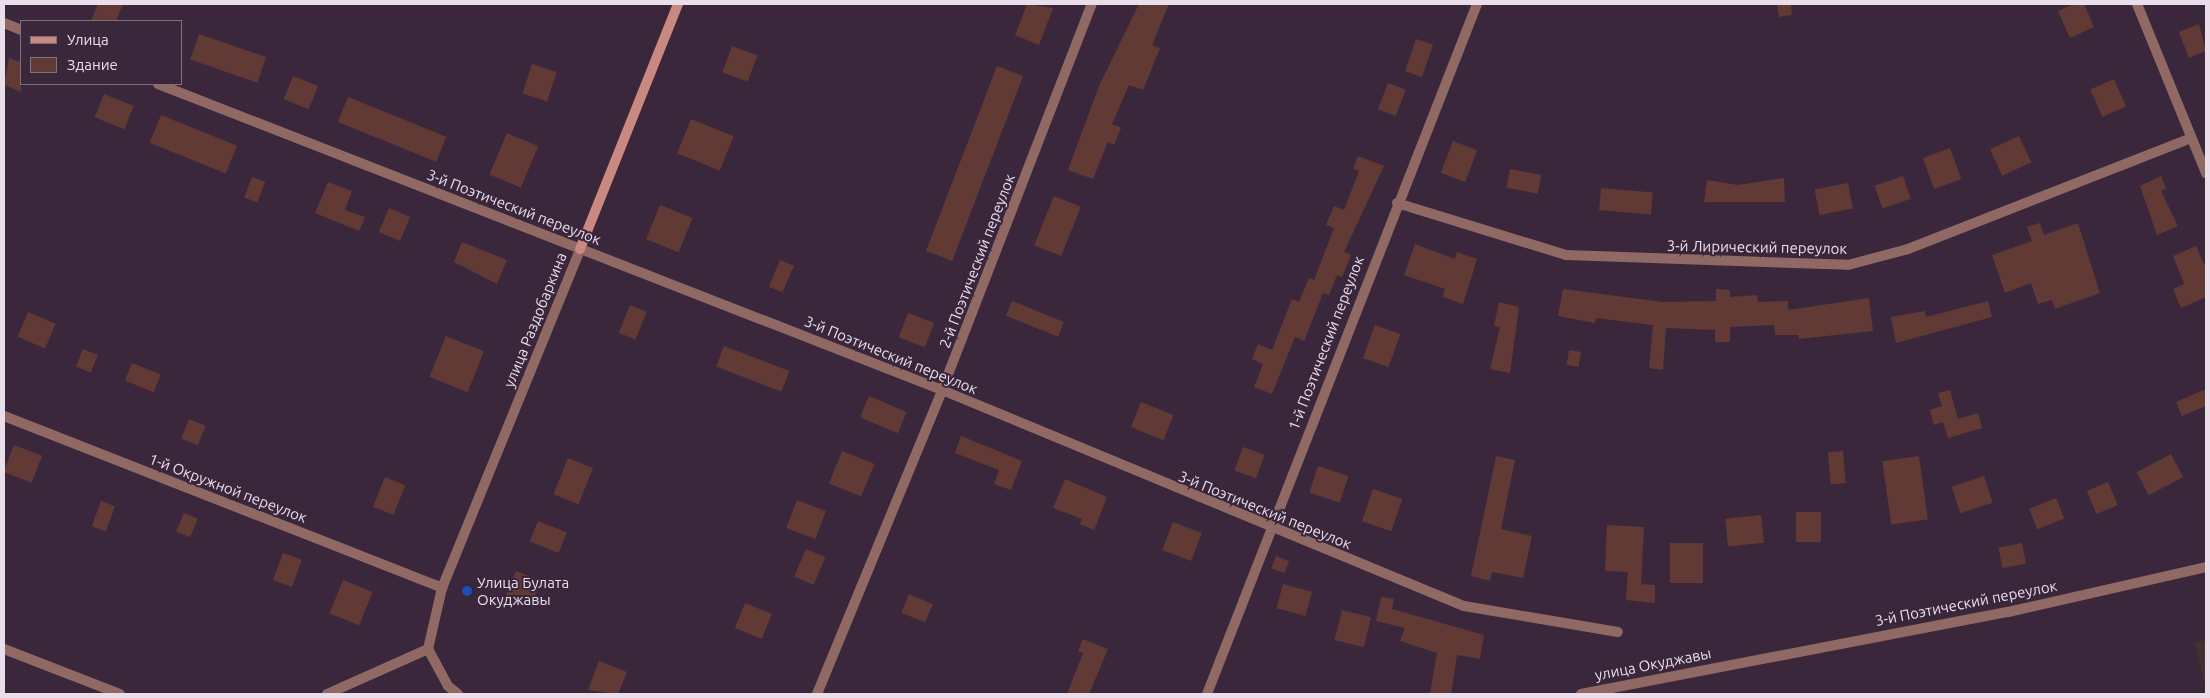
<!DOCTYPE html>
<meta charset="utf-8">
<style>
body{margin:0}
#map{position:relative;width:2210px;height:698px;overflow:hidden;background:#3a273c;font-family:Ubuntu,sans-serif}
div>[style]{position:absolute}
.industrial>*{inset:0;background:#45312e}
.building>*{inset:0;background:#613a36;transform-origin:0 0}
.street>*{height:10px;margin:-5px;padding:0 5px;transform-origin:5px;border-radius:5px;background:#916964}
.secondary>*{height:10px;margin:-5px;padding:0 5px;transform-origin:5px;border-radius:5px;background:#c98981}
.dots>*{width:14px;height:14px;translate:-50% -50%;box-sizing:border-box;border:2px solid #3a273c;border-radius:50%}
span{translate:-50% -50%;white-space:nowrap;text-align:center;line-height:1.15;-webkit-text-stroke:4px #3a273c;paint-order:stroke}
.street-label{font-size:15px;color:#eadeeb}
.poi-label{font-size:15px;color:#eadeeb}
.left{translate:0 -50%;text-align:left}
.frame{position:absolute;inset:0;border:5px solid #eadeeb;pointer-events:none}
.legend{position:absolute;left:20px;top:20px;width:162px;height:65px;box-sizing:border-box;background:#3a273c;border:1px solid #807082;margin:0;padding:6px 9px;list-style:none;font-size:15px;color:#eadeeb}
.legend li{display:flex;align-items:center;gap:10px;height:25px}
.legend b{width:25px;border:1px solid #807082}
</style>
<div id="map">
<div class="industrial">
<div style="clip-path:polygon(2206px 640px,2206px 691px,2195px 642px)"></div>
</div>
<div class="building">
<div style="clip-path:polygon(98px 4px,123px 4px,116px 21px,91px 21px)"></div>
<div style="clip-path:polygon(1027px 4px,1053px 8px,1039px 45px,1015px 35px)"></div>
<div style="clip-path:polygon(1139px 4px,1169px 4px,1152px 45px,1160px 48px,1143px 90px,1129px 85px,1112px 124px,1121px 128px,1114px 145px,1108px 142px,1093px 179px,1068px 170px,1099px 86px)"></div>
<div style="clip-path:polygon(1777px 4px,1791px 4px,1792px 15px,1779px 17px)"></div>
<div style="clip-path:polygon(2074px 4px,2084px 4px,2094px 27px,2070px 38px,2058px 11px)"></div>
<div style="clip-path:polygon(2199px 24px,2206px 51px,2189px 58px,2179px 32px)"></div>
<div style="left:199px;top:34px;width:71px;height:27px;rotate:19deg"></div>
<div style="left:1416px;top:39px;width:18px;height:34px;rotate:19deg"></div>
<div style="left:732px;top:46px;width:27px;height:28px;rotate:20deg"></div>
<div style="clip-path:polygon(9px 58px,21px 62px,21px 92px,4px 85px)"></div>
<div style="left:532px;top:64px;width:26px;height:31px;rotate:18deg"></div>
<div style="left:997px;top:66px;width:28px;height:198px;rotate:21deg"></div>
<div style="left:293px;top:76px;width:27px;height:25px;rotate:22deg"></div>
<div style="left:2114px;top:79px;width:30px;height:26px;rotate:66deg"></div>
<div style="left:1388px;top:83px;width:19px;height:28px;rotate:21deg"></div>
<div style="left:104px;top:94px;width:32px;height:25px;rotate:22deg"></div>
<div style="left:348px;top:97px;width:106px;height:27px;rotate:22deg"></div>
<div style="left:161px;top:115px;width:82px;height:30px;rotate:22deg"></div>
<div style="left:691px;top:119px;width:46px;height:37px;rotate:22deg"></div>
<div style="left:507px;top:133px;width:34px;height:45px;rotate:23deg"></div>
<div style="left:2019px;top:136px;width:29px;height:32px;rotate:65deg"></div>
<div style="left:1453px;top:141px;width:26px;height:34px;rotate:21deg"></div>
<div style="left:1950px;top:148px;width:33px;height:29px;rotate:70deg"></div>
<div style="clip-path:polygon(1358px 156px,1384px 166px,1344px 252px,1351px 255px,1342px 277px,1337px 275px,1329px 295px,1323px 293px,1304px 341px,1295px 337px,1272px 394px,1254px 387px,1263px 364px,1252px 359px,1258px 344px,1272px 350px,1292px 299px,1299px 302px,1309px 278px,1314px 280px,1334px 228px,1326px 225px,1334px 206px,1344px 210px,1359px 171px,1353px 169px)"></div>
<div style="left:1510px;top:169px;width:32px;height:19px;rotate:11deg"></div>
<div style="left:1903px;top:176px;width:24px;height:30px;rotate:71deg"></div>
<div style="clip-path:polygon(2161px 176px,2166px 188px,2161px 191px,2178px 226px,2157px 235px,2140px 186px)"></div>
<div style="left:252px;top:177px;width:14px;height:22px;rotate:21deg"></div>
<div style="clip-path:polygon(1784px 178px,1785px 202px,1704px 202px,1707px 180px,1738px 185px)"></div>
<div style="clip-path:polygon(328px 182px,352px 191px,345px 210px,365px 217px,359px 231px,315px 213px)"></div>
<div style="left:1848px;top:183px;width:26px;height:34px;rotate:79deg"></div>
<div style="left:1601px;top:188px;width:52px;height:22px;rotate:5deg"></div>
<div style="left:1054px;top:196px;width:29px;height:53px;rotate:22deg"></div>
<div style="left:660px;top:205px;width:35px;height:37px;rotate:22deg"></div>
<div style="left:389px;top:208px;width:23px;height:26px;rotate:23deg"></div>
<div style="clip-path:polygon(2040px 223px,2044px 235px,2078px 223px,2100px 293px,2055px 309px,2052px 300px,2038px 304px,2031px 283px,2005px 293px,1992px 255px,2032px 241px,2027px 227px)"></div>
<div style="clip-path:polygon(462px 242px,507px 260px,497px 284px,454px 262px)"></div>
<div style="clip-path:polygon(1415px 244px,1455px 259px,1457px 252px,1477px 259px,1463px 304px,1443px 297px,1445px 289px,1404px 275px)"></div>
<div style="clip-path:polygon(2196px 246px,2206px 268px,2206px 297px,2181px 308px,2173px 289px,2184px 284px,2173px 256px)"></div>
<div style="left:780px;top:260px;width:15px;height:29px;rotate:23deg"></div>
<div style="clip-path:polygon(1563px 289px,1663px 302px,1716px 301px,1716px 289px,1730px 290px,1730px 297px,1757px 295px,1758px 302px,1788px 301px,1788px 310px,1869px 298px,1873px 331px,1799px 339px,1798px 335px,1775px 335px,1774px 325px,1730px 327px,1730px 342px,1715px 342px,1715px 330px,1666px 328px,1663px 370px,1649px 368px,1653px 325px,1596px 318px,1595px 323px,1558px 316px)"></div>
<div style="left:1012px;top:301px;width:56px;height:16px;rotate:22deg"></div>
<div style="clip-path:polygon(1988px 301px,1992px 317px,1896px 343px,1891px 317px,1925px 311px,1926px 317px)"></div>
<div style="clip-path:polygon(1499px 302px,1519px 307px,1510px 373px,1490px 369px,1500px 327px,1494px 326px)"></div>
<div style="left:630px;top:305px;width:18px;height:30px;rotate:22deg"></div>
<div style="left:28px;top:312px;width:30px;height:27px;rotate:23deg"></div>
<div style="left:908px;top:313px;width:28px;height:26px;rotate:21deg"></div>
<div style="left:1375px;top:325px;width:27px;height:35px;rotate:20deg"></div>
<div style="left:446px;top:336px;width:41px;height:44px;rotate:22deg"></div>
<div style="left:724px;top:346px;width:70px;height:22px;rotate:21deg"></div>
<div style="left:83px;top:349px;width:16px;height:19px;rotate:22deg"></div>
<div style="left:1569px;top:350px;width:12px;height:15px;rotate:9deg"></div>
<div style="left:132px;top:363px;width:31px;height:19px;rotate:22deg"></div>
<div style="clip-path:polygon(2206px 389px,2206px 406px,2182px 416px,2176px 402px)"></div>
<div style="clip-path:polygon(1950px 390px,1958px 419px,1978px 413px,1982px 428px,1948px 438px,1943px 422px,1934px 425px,1930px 410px,1942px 406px,1938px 393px)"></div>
<div style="left:869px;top:396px;width:41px;height:23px;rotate:23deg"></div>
<div style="left:1141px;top:402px;width:35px;height:27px;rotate:22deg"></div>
<div style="left:189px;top:419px;width:18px;height:21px;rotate:22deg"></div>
<div style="clip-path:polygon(961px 436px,1022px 461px,1011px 490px,994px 484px,999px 470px,955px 453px)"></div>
<div style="left:14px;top:445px;width:30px;height:29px;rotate:21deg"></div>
<div style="left:1243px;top:447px;width:23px;height:25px;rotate:20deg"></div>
<div style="left:842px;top:451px;width:35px;height:35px;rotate:22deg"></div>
<div style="left:1843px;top:451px;width:32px;height:15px;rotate:85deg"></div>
<div style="left:2171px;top:454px;width:26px;height:39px;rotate:62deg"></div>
<div style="clip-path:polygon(1496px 456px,1515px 460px,1501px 529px,1532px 536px,1523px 578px,1492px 572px,1490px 581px,1471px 576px)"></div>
<div style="left:1919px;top:456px;width:64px;height:37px;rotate:82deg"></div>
<div style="left:568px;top:458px;width:27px;height:39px;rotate:22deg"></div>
<div style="left:1318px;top:466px;width:32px;height:28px;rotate:18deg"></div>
<div style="left:1984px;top:476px;width:28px;height:34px;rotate:72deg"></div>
<div style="left:385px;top:477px;width:22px;height:32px;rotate:22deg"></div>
<div style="clip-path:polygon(1065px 479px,1107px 497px,1094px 530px,1080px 524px,1082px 519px,1053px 508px)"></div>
<div style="left:2108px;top:482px;width:25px;height:23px;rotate:67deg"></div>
<div style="left:1373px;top:489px;width:31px;height:34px;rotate:19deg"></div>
<div style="left:2056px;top:498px;width:22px;height:29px;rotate:68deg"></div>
<div style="left:797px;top:500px;width:31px;height:30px;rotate:21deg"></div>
<div style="left:101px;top:501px;width:15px;height:27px;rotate:20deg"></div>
<div style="left:1796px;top:512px;width:25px;height:30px"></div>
<div style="left:184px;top:513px;width:15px;height:20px;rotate:23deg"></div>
<div style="left:1761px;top:515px;width:28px;height:36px;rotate:84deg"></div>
<div style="left:538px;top:521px;width:31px;height:22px;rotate:22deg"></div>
<div style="left:1173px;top:522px;width:31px;height:30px;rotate:21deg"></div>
<div style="clip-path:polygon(1607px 525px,1644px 527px,1641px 584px,1655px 585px,1655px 603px,1626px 600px,1628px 572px,1605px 571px)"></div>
<div style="left:1670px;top:543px;width:33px;height:40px"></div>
<div style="left:2022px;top:543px;width:21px;height:24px;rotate:79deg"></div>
<div style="left:806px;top:549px;width:21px;height:30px;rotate:23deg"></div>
<div style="left:283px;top:553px;width:20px;height:29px;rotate:20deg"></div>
<div style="left:1276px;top:556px;width:14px;height:13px;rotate:21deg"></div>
<div style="left:516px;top:571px;width:27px;height:26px;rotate:22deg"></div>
<div style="left:343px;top:580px;width:32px;height:36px;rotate:22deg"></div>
<div style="left:1283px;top:584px;width:30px;height:25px;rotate:15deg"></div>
<div style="left:909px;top:594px;width:26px;height:20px;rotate:23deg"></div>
<div style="clip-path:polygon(1381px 597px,1394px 599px,1392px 609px,1484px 635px,1480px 659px,1457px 655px,1451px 694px,1430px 694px,1437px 653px,1400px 641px,1405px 628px,1376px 621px)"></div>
<div style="left:745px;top:603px;width:29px;height:27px;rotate:22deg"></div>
<div style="left:1342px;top:610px;width:30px;height:31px;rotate:14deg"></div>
<div style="clip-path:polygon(1083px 639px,1108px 649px,1089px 694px,1067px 694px,1083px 653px,1078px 651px)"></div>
<div style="clip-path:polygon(599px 661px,627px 672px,618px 694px,588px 690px)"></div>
</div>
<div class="street">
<div style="left:2137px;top:4px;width:183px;rotate:67.8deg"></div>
<div style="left:4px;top:23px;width:18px;rotate:22deg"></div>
<div style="left:158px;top:84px;width:842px;rotate:21.32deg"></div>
<div style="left:942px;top:390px;width:565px;rotate:22.48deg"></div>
<div style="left:1464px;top:606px;width:156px;rotate:9.6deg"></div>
<div style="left:1397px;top:203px;width:177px;rotate:17.1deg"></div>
<div style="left:1566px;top:255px;width:282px;rotate:2deg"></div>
<div style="left:1848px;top:265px;width:62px;rotate:-14.9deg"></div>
<div style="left:1908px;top:249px;width:304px;rotate:-21.4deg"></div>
<div style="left:4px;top:416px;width:471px;rotate:21.4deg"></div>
<div style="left:4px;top:649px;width:124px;rotate:21.2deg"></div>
<div style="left:428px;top:649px;width:63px;rotate:-77.1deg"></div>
<div style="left:442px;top:588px;width:366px;rotate:-67.8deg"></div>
<div style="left:428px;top:649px;width:42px;rotate:61.6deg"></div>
<div style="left:448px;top:686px;width:13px;rotate:39deg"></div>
<div style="left:327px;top:694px;width:111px;rotate:-24deg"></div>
<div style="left:817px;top:694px;width:329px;rotate:-67.6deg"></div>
<div style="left:942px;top:390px;width:414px;rotate:-68.8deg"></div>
<div style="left:1207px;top:694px;width:741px;rotate:-68.63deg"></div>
<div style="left:1581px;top:694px;width:435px;rotate:-10.9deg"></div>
<div style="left:2008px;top:612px;width:203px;rotate:-12.8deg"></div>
</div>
<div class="secondary">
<div style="left:580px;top:249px;width:264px;rotate:-68.2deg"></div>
</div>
<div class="dots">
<div style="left:467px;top:591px;background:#1a4fb4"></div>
</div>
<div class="street-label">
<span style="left:514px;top:207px;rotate:21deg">3-й Поэтический переулок</span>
<span style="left:1757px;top:247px;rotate:1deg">3-й Лирический переулок</span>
<span style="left:977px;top:261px;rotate:-69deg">2-й Поэтический переулок</span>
<span style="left:535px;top:320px;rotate:-68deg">улица Раздобаркина</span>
<span style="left:1326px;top:343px;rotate:-69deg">1-й Поэтический переулок</span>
<span style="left:891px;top:355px;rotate:22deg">3-й Поэтический переулок</span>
<span style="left:228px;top:488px;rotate:21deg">1-й Окружной переулок</span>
<span style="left:1265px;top:510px;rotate:22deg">3-й Поэтический переулок</span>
<span style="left:1966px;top:603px;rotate:-11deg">3-й Поэтический переулок</span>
<span style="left:1653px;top:664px;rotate:-11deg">улица Окуджавы</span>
</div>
<div class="poi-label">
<span class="left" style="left:477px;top:591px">Улица Булата<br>Окуджавы</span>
</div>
<div class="frame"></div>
<ul class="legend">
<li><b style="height:6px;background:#c98981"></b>Улица</li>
<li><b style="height:14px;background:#613a36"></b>Здание</li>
</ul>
</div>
